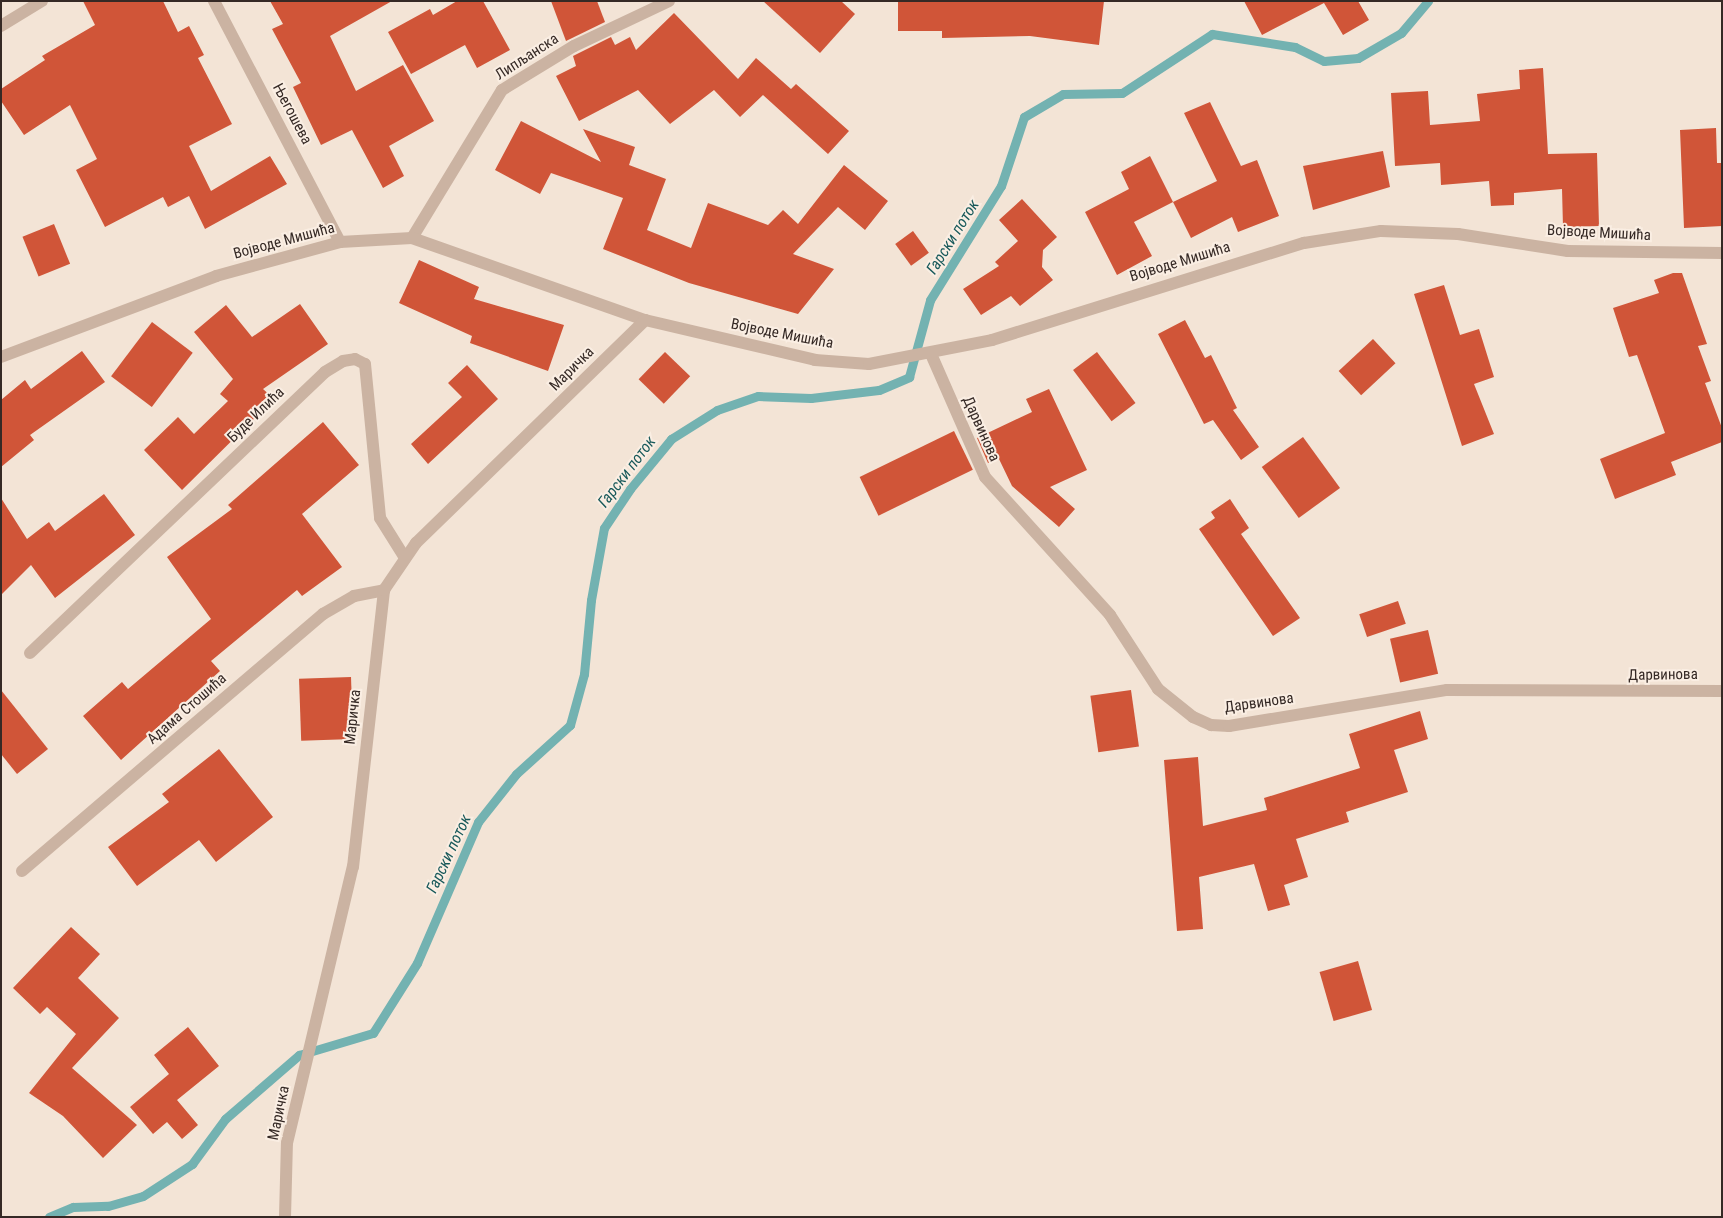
<!DOCTYPE html>
<meta charset="utf-8">
<style>
body{margin:0}
#map{position:relative;width:1723px;height:1218px;overflow:hidden;background:#f3e4d6;font-family:"Roboto Condensed",sans-serif}
div>[style]{position:absolute}
.stream>*{height:9px;margin:-4.5px;padding:0 4.5px;transform-origin:4.5px;border-radius:4.5px;background:#73b2b1}
.building>*{inset:0;background:#d05538;transform-origin:0 0}
.minor>*{height:12px;margin:-6px;padding:0 6px;transform-origin:6px;border-radius:6px;background:#cbb3a2}
span{translate:-50% -50%;white-space:nowrap;text-align:center;line-height:1.15;-webkit-text-stroke:4px #faeee3;paint-order:stroke}
.street-label{font-size:15px;color:#352925}
.water-label{font-size:16px;color:#18595a;font-style:italic}
.frame{position:absolute;inset:0;border:2px solid #352925;pointer-events:none}
</style>
<div id="map">
<div class="stream">
<div style="left:49px;top:1217px;width:26px;rotate:-23deg"></div>
<div style="left:73px;top:1207px;width:35px;rotate:-2deg"></div>
<div style="left:108px;top:1206px;width:36px;rotate:-16deg"></div>
<div style="left:143px;top:1196px;width:59px;rotate:-33.1deg"></div>
<div style="left:192px;top:1164px;width:56px;rotate:-53.7deg"></div>
<div style="left:225px;top:1119px;width:98px;rotate:-40.9deg"></div>
<div style="left:299px;top:1055px;width:77px;rotate:-16.6deg"></div>
<div style="left:373px;top:1033px;width:83px;rotate:-57.8deg"></div>
<div style="left:417px;top:963px;width:154px;rotate:-66.6deg"></div>
<div style="left:478px;top:822px;width:61px;rotate:-51.6deg"></div>
<div style="left:516px;top:774px;width:73px;rotate:-42.2deg"></div>
<div style="left:570px;top:725px;width:53px;rotate:-74.6deg"></div>
<div style="left:584px;top:674px;width:74px;rotate:-84.6deg"></div>
<div style="left:591px;top:600px;width:73px;rotate:-79.8deg"></div>
<div style="left:604px;top:528px;width:47px;rotate:-56.3deg"></div>
<div style="left:630px;top:489px;width:65px;rotate:-50.6deg"></div>
<div style="left:671px;top:439px;width:54px;rotate:-32.2deg"></div>
<div style="left:717px;top:410px;width:43px;rotate:-18.9deg"></div>
<div style="left:758px;top:396px;width:53px;rotate:2.2deg"></div>
<div style="left:811px;top:398px;width:68px;rotate:-6.7deg"></div>
<div style="left:879px;top:390px;width:33px;rotate:-23deg"></div>
<div style="left:909px;top:377px;width:80px;rotate:-74.7deg"></div>
<div style="left:930px;top:300px;width:134px;rotate:-58.1deg"></div>
<div style="left:1001px;top:186px;width:73px;rotate:-71.6deg"></div>
<div style="left:1024px;top:117px;width:45px;rotate:-30.5deg"></div>
<div style="left:1063px;top:94px;width:59px;rotate:-1deg"></div>
<div style="left:1122px;top:93px;width:108px;rotate:-33.2deg"></div>
<div style="left:1212px;top:34px;width:84px;rotate:8.9deg"></div>
<div style="left:1295px;top:47px;width:32px;rotate:26deg"></div>
<div style="left:1324px;top:61px;width:34px;rotate:-5deg"></div>
<div style="left:1358px;top:58px;width:50px;rotate:-30.2deg"></div>
<div style="left:1401px;top:33px;width:42px;rotate:-49.8deg"></div>
</div>
<div class="building">
<div style="clip-path:polygon(83px 1px,163px 1px,178px 32px,189px 26px,204px 55px,198px 58px,232px 124px,189px 146px,211px 191px,270px 156px,287px 184px,205px 229px,189px 196px,168px 207px,163px 197px,105px 227px,76px 170px,97px 159px,70px 105px,24px 135px,1px 101px,1px 89px,45px 60px,42px 56px,95px 25px)"></div>
<div style="clip-path:polygon(270px 1px,392px 1px,330px 36px,356px 91px,403px 65px,434px 121px,389px 146px,404px 176px,383px 188px,352px 130px,321px 145px,293px 87px,301px 83px,272px 29px,283px 24px)"></div>
<div style="clip-path:polygon(457px 1px,483px 1px,510px 50px,477px 68px,465px 45px,411px 74px,388px 32px,430px 9px,433px 15px)"></div>
<div style="clip-path:polygon(551px 1px,597px 1px,605px 22px,566px 41px)"></div>
<div style="clip-path:polygon(763px 1px,841px 1px,855px 14px,820px 53px)"></div>
<div style="clip-path:polygon(898px 1px,1104px 1px,1099px 45px,1030px 36px,942px 38px,942px 31px,898px 31px)"></div>
<div style="clip-path:polygon(1244px 1px,1358px 1px,1369px 20px,1343px 35px,1324px 3px,1262px 35px)"></div>
<div style="clip-path:polygon(674px 13px,738px 79px,756px 58px,791px 89px,796px 84px,849px 131px,828px 154px,763px 95px,740px 117px,714px 90px,670px 124px,638px 90px,579px 121px,556px 76px,576px 66px,573px 56px,611px 37px,615px 45px,630px 37px,636px 50px)"></div>
<div style="clip-path:polygon(1543px 68px,1548px 154px,1597px 153px,1599px 226px,1563px 227px,1562px 189px,1514px 193px,1514px 205px,1491px 206px,1489px 181px,1441px 185px,1440px 163px,1395px 166px,1391px 93px,1428px 91px,1430px 125px,1480px 121px,1477px 94px,1520px 89px,1519px 70px)"></div>
<div style="clip-path:polygon(1210px 102px,1241px 166px,1257px 160px,1279px 216px,1238px 232px,1232px 217px,1191px 238px,1173px 202px,1217px 181px,1184px 113px)"></div>
<div style="clip-path:polygon(521px 121px,601px 162px,583px 129px,635px 147px,629px 165px,666px 179px,647px 230px,691px 248px,708px 203px,768px 225px,783px 210px,798px 224px,844px 165px,888px 201px,865px 230px,838px 207px,793px 254px,834px 269px,798px 314px,689px 283px,603px 249px,623px 198px,551px 173px,540px 194px,495px 170px)"></div>
<div style="clip-path:polygon(1716px 128px,1717px 163px,1722px 163px,1722px 226px,1684px 228px,1680px 130px)"></div>
<div style="clip-path:polygon(1383px 151px,1390px 187px,1313px 210px,1303px 166px)"></div>
<div style="clip-path:polygon(1150px 156px,1173px 202px,1134px 222px,1152px 256px,1117px 275px,1085px 212px,1129px 189px,1121px 172px)"></div>
<div style="clip-path:polygon(1022px 199px,1057px 237px,1043px 250px,1042px 267px,1053px 280px,1020px 306px,1011px 296px,981px 315px,963px 289px,999px 266px,995px 262px,1018px 241px,999px 220px)"></div>
<div style="left:54px;top:224px;width:43px;height:34px;rotate:68deg"></div>
<div style="left:913px;top:231px;width:27px;height:22px;rotate:54deg"></div>
<div style="clip-path:polygon(419px 260px,479px 287px,474px 299px,564px 325px,548px 371px,470px 343px,472px 336px,399px 303px)"></div>
<div style="clip-path:polygon(1673px 273px,1682px 273px,1707px 344px,1698px 346px,1711px 381px,1705px 383px,1722px 428px,1722px 442px,1671px 462px,1676px 475px,1615px 499px,1600px 459px,1665px 433px,1637px 355px,1629px 357px,1613px 308px,1659px 293px,1654px 280px)"></div>
<div style="clip-path:polygon(1444px 285px,1460px 335px,1479px 329px,1494px 377px,1474px 384px,1494px 434px,1462px 446px,1414px 294px)"></div>
<div style="clip-path:polygon(300px 304px,328px 344px,263px 389px,274px 399px,182px 490px,144px 450px,178px 417px,194px 434px,228px 401px,220px 394px,233px 379px,194px 332px,226px 305px,252px 337px)"></div>
<div style="clip-path:polygon(1185px 320px,1205px 358px,1211px 355px,1237px 408px,1233px 410px,1259px 447px,1241px 460px,1213px 420px,1204px 424px,1158px 334px)"></div>
<div style="left:152px;top:322px;width:51px;height:68px;rotate:37deg"></div>
<div style="left:1373px;top:339px;width:33px;height:47px;rotate:47deg"></div>
<div style="clip-path:polygon(82px 351px,105px 382px,30px 435px,34px 440px,1px 467px,1px 400px,25px 380px,31px 389px)"></div>
<div style="left:665px;top:352px;width:35px;height:38px;rotate:44deg"></div>
<div style="left:1097px;top:352px;width:64px;height:30px;rotate:53deg"></div>
<div style="clip-path:polygon(467px 365px,498px 399px,428px 464px,411px 444px,462px 397px,448px 383px)"></div>
<div style="clip-path:polygon(1049px 389px,1087px 470px,1050px 487px,1075px 509px,1059px 527px,1012px 486px,999px 459px,988px 463px,977px 438px,1032px 412px,1026px 399px)"></div>
<div style="clip-path:polygon(323px 422px,359px 465px,302px 514px,342px 567px,302px 596px,297px 590px,211px 661px,220px 671px,121px 760px,83px 716px,122px 682px,128px 689px,211px 619px,167px 557px,232px 509px,228px 505px)"></div>
<div style="left:954px;top:431px;width:43px;height:105px;rotate:64deg"></div>
<div style="left:1303px;top:437px;width:63px;height:51px;rotate:54deg"></div>
<div style="clip-path:polygon(104px 494px,135px 535px,55px 598px,31px 565px,1px 595px,1px 498px,27px 539px,49px 522px,55px 531px)"></div>
<div style="clip-path:polygon(1230px 499px,1249px 528px,1241px 534px,1300px 618px,1273px 636px,1199px 529px,1215px 518px,1211px 512px)"></div>
<div style="left:1398px;top:601px;width:24px;height:41px;rotate:71deg"></div>
<div style="left:1428px;top:630px;width:45px;height:39px;rotate:77deg"></div>
<div style="left:351px;top:677px;width:62px;height:52px;rotate:88deg"></div>
<div style="clip-path:polygon(1px 690px,48px 749px,17px 774px,1px 754px)"></div>
<div style="left:1131px;top:690px;width:57px;height:41px;rotate:82deg"></div>
<div style="clip-path:polygon(1420px 711px,1428px 739px,1394px 750px,1408px 792px,1346px 812px,1349px 822px,1296px 839px,1308px 877px,1284px 885px,1290px 905px,1268px 911px,1254px 864px,1199px 877px,1203px 929px,1177px 931px,1164px 760px,1198px 757px,1203px 826px,1267px 810px,1264px 798px,1360px 768px,1349px 734px)"></div>
<div style="clip-path:polygon(219px 749px,273px 817px,216px 862px,199px 840px,137px 886px,108px 847px,169px 802px,162px 794px)"></div>
<div style="clip-path:polygon(71px 927px,100px 954px,78px 978px,119px 1018px,72px 1068px,137px 1125px,103px 1158px,63px 1116px,29px 1093px,76px 1034px,47px 1007px,40px 1014px,13px 988px)"></div>
<div style="left:1358px;top:961px;width:51px;height:40px;rotate:74deg"></div>
<div style="clip-path:polygon(188px 1027px,219px 1066px,177px 1100px,198px 1125px,182px 1139px,167px 1122px,153px 1134px,130px 1107px,169px 1074px,154px 1055px)"></div>
</div>
<div class="minor">
<div style="left:214px;top:1px;width:272px;rotate:62.4deg"></div>
<div style="left:1px;top:26px;width:48px;rotate:-31.4deg"></div>
<div style="left:412px;top:238px;width:173px;rotate:-58.7deg"></div>
<div style="left:502px;top:90px;width:84px;rotate:-31.4deg"></div>
<div style="left:574px;top:46px;width:105px;rotate:-25.3deg"></div>
<div style="left:931px;top:354px;width:134px;rotate:66.3deg"></div>
<div style="left:985px;top:477px;width:186px;rotate:47.8deg"></div>
<div style="left:1110px;top:615px;width:88px;rotate:57deg"></div>
<div style="left:1158px;top:689px;width:45px;rotate:38.7deg"></div>
<div style="left:1193px;top:717px;width:20px;rotate:24deg"></div>
<div style="left:1211px;top:725px;width:18px;rotate:3deg"></div>
<div style="left:1229px;top:726px;width:221px;rotate:-9.4deg"></div>
<div style="left:1447px;top:690px;width:275px;rotate:0.2deg"></div>
<div style="left:1px;top:357px;width:230px;rotate:-20.6deg"></div>
<div style="left:216px;top:276px;width:129px;rotate:-15.3deg"></div>
<div style="left:340px;top:242px;width:72px;rotate:-3.2deg"></div>
<div style="left:412px;top:238px;width:247px;rotate:19.4deg"></div>
<div style="left:645px;top:320px;width:175px;rotate:13.2deg"></div>
<div style="left:815px;top:360px;width:54px;rotate:4.2deg"></div>
<div style="left:869px;top:364px;width:125px;rotate:-11deg"></div>
<div style="left:992px;top:340px;width:327px;rotate:-17.3deg"></div>
<div style="left:1304px;top:243px;width:78px;rotate:-8.9deg"></div>
<div style="left:1381px;top:231px;width:77px;rotate:2.2deg"></div>
<div style="left:1458px;top:234px;width:111px;rotate:8.8deg"></div>
<div style="left:1568px;top:251px;width:154px;rotate:0.7deg"></div>
<div style="left:30px;top:653px;width:407px;rotate:-43.6deg"></div>
<div style="left:325px;top:372px;width:21px;rotate:-31deg"></div>
<div style="left:343px;top:361px;width:12px;rotate:-9deg"></div>
<div style="left:355px;top:359px;width:11px;rotate:27deg"></div>
<div style="left:365px;top:364px;width:155px;rotate:84.4deg"></div>
<div style="left:380px;top:518px;width:47px;rotate:58deg"></div>
<div style="left:22px;top:871px;width:396px;rotate:-40.5deg"></div>
<div style="left:323px;top:614px;width:36px;rotate:-30deg"></div>
<div style="left:354px;top:596px;width:31px;rotate:-11deg"></div>
<div style="left:285px;top:1217px;width:74px;rotate:-88.5deg"></div>
<div style="left:287px;top:1143px;width:284px;rotate:-76.6deg"></div>
<div style="left:353px;top:867px;width:279px;rotate:-83.6deg"></div>
<div style="left:384px;top:590px;width:57px;rotate:-55.8deg"></div>
<div style="left:416px;top:543px;width:320px;rotate:-44.2deg"></div>
</div>
<div class="street-label">
<span style="left:527px;top:57px;rotate:-33deg">Липљанска</span>
<span style="left:292px;top:114px;rotate:62deg">Његошева</span>
<span style="left:1599px;top:233px;rotate:3deg">Војводе Мишића</span>
<span style="left:284px;top:241px;rotate:-15deg">Војводе Мишића</span>
<span style="left:1180px;top:262px;rotate:-17deg">Војводе Мишића</span>
<span style="left:782px;top:334px;rotate:11deg">Војводе Мишића</span>
<span style="left:572px;top:369px;rotate:-45deg">Маричка</span>
<span style="left:256px;top:415px;rotate:-44deg">Буде Илића</span>
<span style="left:981px;top:429px;rotate:66deg">Дарвинова</span>
<span style="left:1663px;top:675px;rotate:-1deg">Дарвинова</span>
<span style="left:1259px;top:703px;rotate:-8deg">Дарвинова</span>
<span style="left:187px;top:709px;rotate:-41deg">Адама Стошића</span>
<span style="left:353px;top:717px;rotate:-84deg">Маричка</span>
<span style="left:279px;top:1113px;rotate:-78deg">Маричка</span>
</div>
<div class="water-label">
<span style="left:953px;top:237px;rotate:-58deg">Гарски поток</span>
<span style="left:627px;top:472px;rotate:-53deg">Гарски поток</span>
<span style="left:449px;top:854px;rotate:-65deg">Гарски поток</span>
</div>
<div class="frame"></div>
</div>
